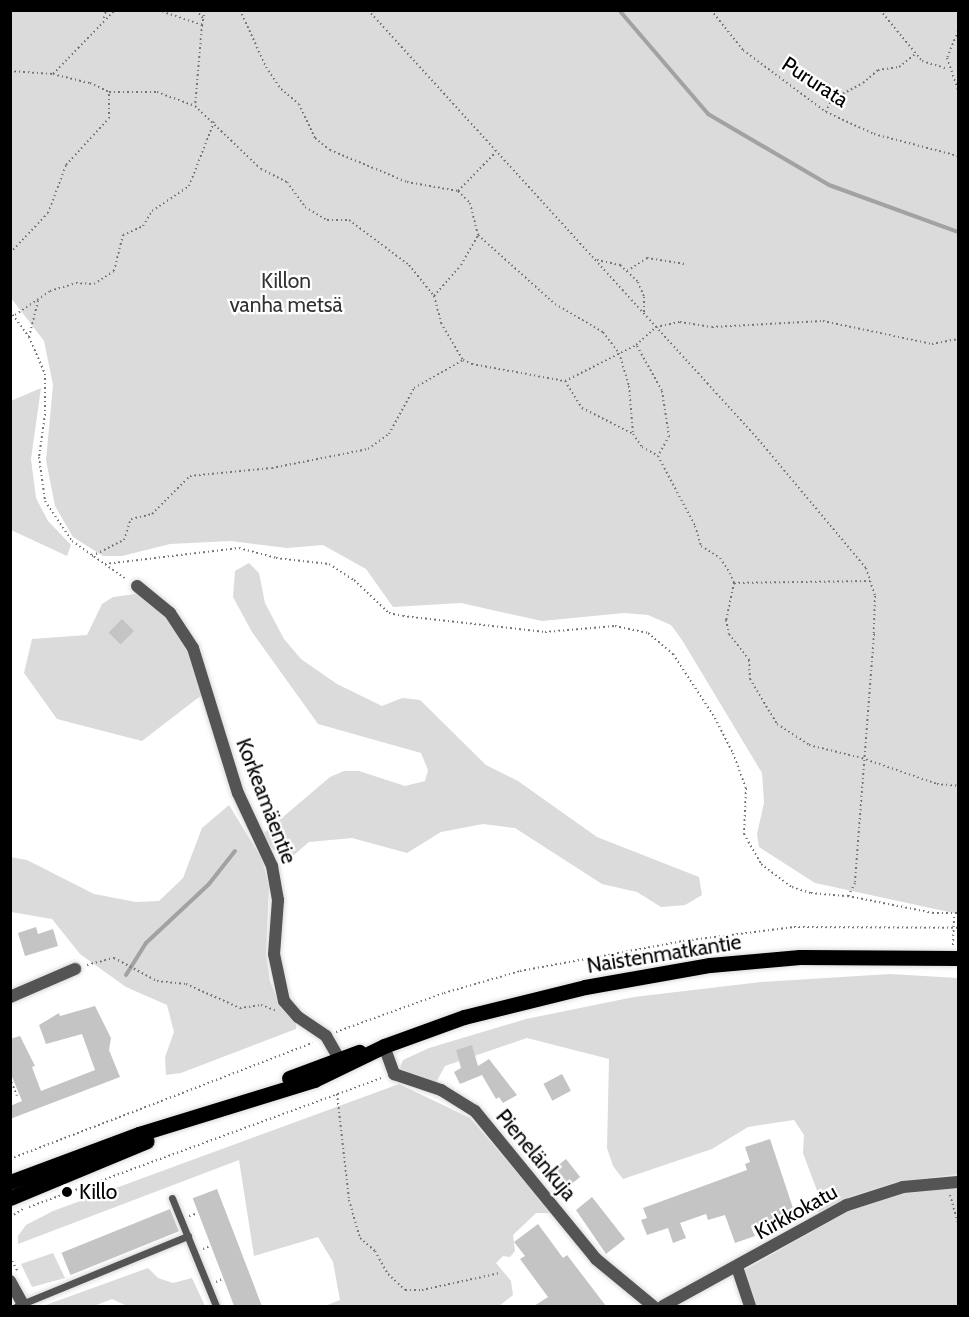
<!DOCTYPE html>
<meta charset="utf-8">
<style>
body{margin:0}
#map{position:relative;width:969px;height:1317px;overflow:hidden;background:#fff;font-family:Cabin,sans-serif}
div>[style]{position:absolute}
.green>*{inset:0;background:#dbdbdb}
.stream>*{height:4px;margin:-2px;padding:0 2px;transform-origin:2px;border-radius:2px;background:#a2a2a2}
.building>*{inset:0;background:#c4c4c4;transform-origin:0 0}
.path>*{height:2px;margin-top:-1px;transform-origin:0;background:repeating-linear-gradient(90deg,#767676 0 1.5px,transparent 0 4.5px)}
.roads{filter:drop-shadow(0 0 2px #dbdbdb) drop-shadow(0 0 2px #dbdbdb)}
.service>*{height:7px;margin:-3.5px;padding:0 3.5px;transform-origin:3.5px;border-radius:3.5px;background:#545454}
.minor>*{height:12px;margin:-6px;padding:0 6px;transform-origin:6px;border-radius:6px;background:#545454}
.tertiary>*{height:12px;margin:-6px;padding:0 6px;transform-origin:6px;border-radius:6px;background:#545454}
.primary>*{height:15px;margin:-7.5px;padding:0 7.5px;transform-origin:7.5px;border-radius:7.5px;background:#000}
.dots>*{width:16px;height:16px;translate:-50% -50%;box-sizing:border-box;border:3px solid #fff;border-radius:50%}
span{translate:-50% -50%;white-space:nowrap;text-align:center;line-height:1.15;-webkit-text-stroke:4.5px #fff;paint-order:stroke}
.street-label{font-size:21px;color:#000}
.park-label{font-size:21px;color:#323232}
.poi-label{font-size:21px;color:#000}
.left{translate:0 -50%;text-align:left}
.frame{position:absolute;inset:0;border:12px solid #000;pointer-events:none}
</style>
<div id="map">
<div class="green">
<div style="clip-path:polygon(11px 10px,958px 11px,958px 914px,815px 883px,759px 847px,757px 834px,764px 803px,762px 773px,682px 640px,671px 625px,648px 615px,624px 613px,542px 621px,461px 603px,393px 607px,366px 569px,323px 545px,287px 548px,231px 541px,170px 544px,122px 556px,103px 556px,73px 537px,55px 506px,46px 460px,53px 385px,44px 341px,11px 298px)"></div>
<div style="clip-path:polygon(41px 388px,31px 459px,36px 498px,48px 521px,71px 545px,67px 556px,11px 530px,11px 401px)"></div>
<div style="clip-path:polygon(249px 563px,259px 573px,265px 603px,284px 639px,301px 659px,337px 684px,382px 706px,402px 698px,420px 700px,486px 765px,518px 781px,597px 837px,699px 877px,702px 895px,685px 905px,661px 907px,637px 892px,602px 884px,515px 828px,483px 824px,441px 832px,407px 853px,352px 838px,309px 842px,287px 861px,265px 842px,263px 834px,330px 777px,344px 771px,359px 771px,405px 786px,425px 781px,428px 770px,421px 753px,318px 724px,252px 632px,233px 597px,235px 571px)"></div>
<div style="clip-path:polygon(143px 593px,165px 612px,187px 643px,203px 694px,142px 741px,57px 719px,24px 673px,32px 639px,87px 635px,102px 604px,113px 597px)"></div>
<div style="clip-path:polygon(229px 805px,262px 859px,269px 886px,266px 955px,270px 981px,280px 1006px,296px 1022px,296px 1029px,181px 1073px,166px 1075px,165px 1057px,174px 1032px,167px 1005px,126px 987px,80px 954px,52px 919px,11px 912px,10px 857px,27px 860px,94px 894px,136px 902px,159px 901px,183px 878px,202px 828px)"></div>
<div style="clip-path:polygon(890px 974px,958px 978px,958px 1174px,897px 1182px,852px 1196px,819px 1213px,812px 1205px,819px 1196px,803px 1153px,804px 1135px,794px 1120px,748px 1127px,712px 1149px,623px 1179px,613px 1166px,607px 1148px,609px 1059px,527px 1038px,445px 1066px,434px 1086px,400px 1068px,403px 1060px,429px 1048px,526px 1019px,634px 997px,761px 982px)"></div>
<div style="clip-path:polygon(399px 1084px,470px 1118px,552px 1213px,536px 1213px,513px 1235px,515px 1251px,510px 1257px,503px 1256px,496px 1263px,511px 1281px,513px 1295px,499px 1306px,325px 1306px,340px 1300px,333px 1262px,318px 1237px,254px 1256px,239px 1160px,18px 1244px,18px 1236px,26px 1225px,53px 1211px)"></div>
<div style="clip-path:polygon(925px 1187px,958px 1188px,958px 1306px,754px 1306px,743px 1273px,745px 1270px,855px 1207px)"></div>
<div style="clip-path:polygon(53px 1253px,65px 1278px,32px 1287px,21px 1264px)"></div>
<div style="clip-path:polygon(148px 1268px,158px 1278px,173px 1283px,192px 1278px,205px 1306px,127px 1306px,112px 1299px,94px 1306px,43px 1306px)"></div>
</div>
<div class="stream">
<div style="left:619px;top:10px;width:137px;rotate:49.4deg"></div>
<div style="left:708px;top:114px;width:140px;rotate:30.4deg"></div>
<div style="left:829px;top:185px;width:137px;rotate:20deg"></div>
<div style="left:126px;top:975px;width:38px;rotate:-58deg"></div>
<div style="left:146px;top:943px;width:86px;rotate:-43.1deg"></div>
<div style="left:209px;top:884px;width:42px;rotate:-51.8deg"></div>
</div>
<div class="building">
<div style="left:122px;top:619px;width:17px;height:19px;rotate:45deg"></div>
<div style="clip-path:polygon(36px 927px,38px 934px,53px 929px,58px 946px,25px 956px,18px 933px)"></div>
<div style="clip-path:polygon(95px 1006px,111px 1038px,109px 1050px,120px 1077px,10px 1119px,10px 1106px,22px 1101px,10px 1072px,10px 1039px,20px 1036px,35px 1066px,32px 1067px,41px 1091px,95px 1070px,82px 1034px,46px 1044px,39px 1025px,59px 1013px,60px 1016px)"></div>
<div style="clip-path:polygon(472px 1045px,478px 1066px,489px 1059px,517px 1095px,503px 1103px,499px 1097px,496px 1099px,482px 1075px,460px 1084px,454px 1072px,461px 1068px,456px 1050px)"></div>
<div style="left:562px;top:1074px;width:19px;height:21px;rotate:62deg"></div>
<div style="clip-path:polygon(770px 1139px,794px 1211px,751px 1227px,755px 1236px,735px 1243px,725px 1215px,708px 1220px,706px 1214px,680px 1223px,686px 1238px,673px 1243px,668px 1228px,647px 1235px,641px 1220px,647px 1218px,643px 1208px,747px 1170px,745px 1164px,750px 1162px,745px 1147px)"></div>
<div style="left:566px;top:1159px;width:23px;height:26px;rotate:52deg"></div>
<div style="left:217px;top:1189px;width:126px;height:26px;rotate:69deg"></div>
<div style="clip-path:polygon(592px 1197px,625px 1239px,606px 1254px,576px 1210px)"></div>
<div style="left:170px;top:1209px;width:24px;height:117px;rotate:68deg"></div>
<div style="clip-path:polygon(538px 1224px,563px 1258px,567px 1255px,606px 1306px,534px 1306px,548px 1297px,520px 1259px,525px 1256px,514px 1242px)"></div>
</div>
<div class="path">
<div style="left:158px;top:10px;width:46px;rotate:18.8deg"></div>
<div style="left:202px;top:25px;width:81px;rotate:94.9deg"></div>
<div style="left:196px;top:10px;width:11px;rotate:49deg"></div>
<div style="left:240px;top:10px;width:63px;rotate:65.5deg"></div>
<div style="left:266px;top:67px;width:27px;rotate:56deg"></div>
<div style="left:281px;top:89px;width:23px;rotate:40deg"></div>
<div style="left:299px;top:104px;width:38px;rotate:65deg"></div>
<div style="left:315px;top:138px;width:19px;rotate:39deg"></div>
<div style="left:330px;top:150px;width:83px;rotate:22.6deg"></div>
<div style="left:407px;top:182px;width:52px;rotate:10deg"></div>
<div style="left:458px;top:191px;width:17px;rotate:45deg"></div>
<div style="left:470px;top:203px;width:33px;rotate:76deg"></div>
<div style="left:368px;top:10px;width:580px;rotate:47.73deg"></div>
<div style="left:758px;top:439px;width:168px;rotate:50.1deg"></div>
<div style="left:866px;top:568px;width:29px;rotate:72deg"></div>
<div style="left:875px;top:596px;width:38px;rotate:92deg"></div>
<div style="left:874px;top:634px;width:250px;rotate:94.4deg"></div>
<div style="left:855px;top:883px;width:15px;rotate:118deg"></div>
<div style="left:711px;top:10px;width:51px;rotate:51.3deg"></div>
<div style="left:743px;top:50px;width:104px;rotate:36.8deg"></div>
<div style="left:826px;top:112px;width:53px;rotate:24.6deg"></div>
<div style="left:874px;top:134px;width:87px;rotate:14.7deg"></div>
<div style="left:880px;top:10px;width:66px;rotate:50.5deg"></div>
<div style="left:922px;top:61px;width:27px;rotate:17deg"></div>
<div style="left:104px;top:18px;width:8px;rotate:-76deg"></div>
<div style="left:202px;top:25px;width:15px;rotate:-79deg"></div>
<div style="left:958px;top:31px;width:29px;rotate:112deg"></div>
<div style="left:947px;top:58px;width:34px;rotate:71deg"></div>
<div style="left:10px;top:71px;width:43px;rotate:4deg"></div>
<div style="left:53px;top:74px;width:38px;rotate:14deg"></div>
<div style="left:90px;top:83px;width:21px;rotate:25deg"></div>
<div style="left:109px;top:92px;width:48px"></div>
<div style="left:157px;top:92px;width:40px;rotate:20.2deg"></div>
<div style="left:195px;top:106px;width:91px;rotate:43.7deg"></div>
<div style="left:261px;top:169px;width:29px;rotate:27deg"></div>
<div style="left:287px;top:182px;width:31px;rotate:54deg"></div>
<div style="left:305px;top:207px;width:26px;rotate:31deg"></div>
<div style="left:327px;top:220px;width:22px"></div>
<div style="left:349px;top:220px;width:75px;rotate:36.9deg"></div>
<div style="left:409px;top:265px;width:40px;rotate:51deg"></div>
<div style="left:434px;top:296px;width:28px;rotate:75deg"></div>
<div style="left:441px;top:323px;width:43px;rotate:59.3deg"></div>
<div style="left:463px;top:360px;width:10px;rotate:24deg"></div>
<div style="left:472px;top:364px;width:95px;rotate:10.4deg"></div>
<div style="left:565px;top:381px;width:80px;rotate:-26.9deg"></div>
<div style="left:636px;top:345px;width:27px;rotate:-42deg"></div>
<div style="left:656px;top:327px;width:25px;rotate:-12deg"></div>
<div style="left:680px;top:322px;width:32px;rotate:9deg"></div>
<div style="left:712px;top:327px;width:111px;rotate:-3.1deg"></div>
<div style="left:823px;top:321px;width:111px;rotate:11.9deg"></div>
<div style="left:932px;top:344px;width:26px;rotate:-11deg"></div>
<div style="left:53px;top:74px;width:89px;rotate:-45.9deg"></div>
<div style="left:826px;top:112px;width:13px;rotate:-67deg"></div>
<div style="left:831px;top:100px;width:36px;rotate:-28deg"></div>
<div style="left:863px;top:83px;width:20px;rotate:-41deg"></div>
<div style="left:878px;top:70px;width:21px;rotate:-8deg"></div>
<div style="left:899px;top:67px;width:22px;rotate:-39deg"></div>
<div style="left:458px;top:191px;width:52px;rotate:-45.8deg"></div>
<div style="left:10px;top:253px;width:55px;rotate:-46.5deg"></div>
<div style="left:48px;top:213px;width:51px;rotate:-69.4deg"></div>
<div style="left:66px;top:165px;width:64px;rotate:-47.5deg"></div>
<div style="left:109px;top:118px;width:26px;rotate:-90deg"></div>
<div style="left:597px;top:260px;width:24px;rotate:12deg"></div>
<div style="left:620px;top:265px;width:25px;rotate:43deg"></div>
<div style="left:638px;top:282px;width:16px;rotate:68deg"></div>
<div style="left:644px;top:297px;width:16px;rotate:90deg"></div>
<div style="left:627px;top:271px;width:24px;rotate:-33deg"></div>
<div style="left:647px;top:258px;width:39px;rotate:9deg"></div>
<div style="left:434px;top:296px;width:41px;rotate:-48.9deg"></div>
<div style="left:461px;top:265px;width:34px;rotate:-60deg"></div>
<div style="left:478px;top:235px;width:103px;rotate:41.9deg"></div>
<div style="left:555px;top:304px;width:56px;rotate:30.3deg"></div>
<div style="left:603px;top:332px;width:26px;rotate:53deg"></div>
<div style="left:619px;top:353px;width:34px;rotate:73deg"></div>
<div style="left:629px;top:386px;width:48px;rotate:85.2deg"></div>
<div style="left:633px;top:434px;width:16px;rotate:55deg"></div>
<div style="left:642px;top:447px;width:18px;rotate:29deg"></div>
<div style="left:658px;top:456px;width:79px;rotate:62.1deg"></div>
<div style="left:695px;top:526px;width:21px;rotate:73deg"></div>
<div style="left:701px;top:546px;width:22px;rotate:32deg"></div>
<div style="left:720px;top:558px;width:18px;rotate:56deg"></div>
<div style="left:730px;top:573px;width:11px;rotate:68deg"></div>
<div style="left:734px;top:583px;width:38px;rotate:102deg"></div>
<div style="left:726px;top:620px;width:14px;rotate:78deg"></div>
<div style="left:729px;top:634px;width:33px;rotate:52deg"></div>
<div style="left:749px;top:660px;width:19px;rotate:87deg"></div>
<div style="left:750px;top:679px;width:52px;rotate:59deg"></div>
<div style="left:777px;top:724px;width:38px;rotate:33deg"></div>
<div style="left:809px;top:745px;width:55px;rotate:13.8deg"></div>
<div style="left:862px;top:758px;width:79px;rotate:19.1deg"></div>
<div style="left:937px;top:784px;width:21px;rotate:5deg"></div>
<div style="left:10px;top:311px;width:32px;rotate:54deg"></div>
<div style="left:29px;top:337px;width:40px;rotate:66.6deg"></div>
<div style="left:45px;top:374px;width:40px;rotate:90deg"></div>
<div style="left:45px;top:414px;width:43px;rotate:97.9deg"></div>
<div style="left:39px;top:457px;width:44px;rotate:82.2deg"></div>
<div style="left:45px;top:501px;width:48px;rotate:56deg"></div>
<div style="left:72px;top:541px;width:66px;rotate:35.1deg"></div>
<div style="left:15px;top:315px;width:42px;rotate:-34.4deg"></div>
<div style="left:50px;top:291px;width:27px;rotate:-17deg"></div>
<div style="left:76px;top:283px;width:18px;rotate:3deg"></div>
<div style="left:94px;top:284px;width:24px;rotate:-33deg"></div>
<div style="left:114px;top:271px;width:37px;rotate:-76deg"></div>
<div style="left:123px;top:235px;width:22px;rotate:-24deg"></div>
<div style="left:143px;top:226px;width:17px;rotate:-59deg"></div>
<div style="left:152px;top:211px;width:45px;rotate:-34deg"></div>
<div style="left:189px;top:186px;width:69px;rotate:-68.7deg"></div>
<div style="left:29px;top:337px;width:38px;rotate:-76deg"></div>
<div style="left:637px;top:346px;width:51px;rotate:60.9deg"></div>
<div style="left:662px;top:391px;width:46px;rotate:81.2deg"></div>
<div style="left:669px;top:436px;width:23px;rotate:119deg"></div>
<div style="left:565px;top:381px;width:32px;rotate:58deg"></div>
<div style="left:582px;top:408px;width:57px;rotate:27deg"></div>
<div style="left:92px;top:556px;width:36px;rotate:-27deg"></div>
<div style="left:124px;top:540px;width:22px;rotate:-72deg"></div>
<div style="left:131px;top:519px;width:22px;rotate:-13deg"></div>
<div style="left:152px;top:514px;width:54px;rotate:-45deg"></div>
<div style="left:190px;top:476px;width:82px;rotate:-5.6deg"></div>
<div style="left:272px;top:468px;width:98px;rotate:-11.2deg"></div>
<div style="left:368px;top:449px;width:26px;rotate:-36deg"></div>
<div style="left:389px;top:434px;width:52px;rotate:-61.5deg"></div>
<div style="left:414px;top:388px;width:56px;rotate:-29.7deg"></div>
<div style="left:105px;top:564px;width:135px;rotate:-6.8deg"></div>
<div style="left:239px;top:548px;width:38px;rotate:15deg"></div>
<div style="left:276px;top:558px;width:53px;rotate:6.5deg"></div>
<div style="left:329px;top:564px;width:30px;rotate:33deg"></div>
<div style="left:354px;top:580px;width:48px;rotate:43.3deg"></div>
<div style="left:389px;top:613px;width:14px;rotate:12deg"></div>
<div style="left:403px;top:616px;width:143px;rotate:6.4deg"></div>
<div style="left:545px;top:632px;width:70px;rotate:-4.9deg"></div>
<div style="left:615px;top:626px;width:34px;rotate:12deg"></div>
<div style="left:648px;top:633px;width:33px;rotate:40deg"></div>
<div style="left:673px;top:654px;width:77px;rotate:56.7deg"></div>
<div style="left:715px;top:718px;width:39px;rotate:63deg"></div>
<div style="left:733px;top:753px;width:37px;rotate:70deg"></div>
<div style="left:746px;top:788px;width:46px;rotate:92.5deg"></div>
<div style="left:744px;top:834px;width:34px;rotate:60deg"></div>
<div style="left:761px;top:864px;width:39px;rotate:37deg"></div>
<div style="left:792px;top:887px;width:20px;rotate:18deg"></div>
<div style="left:811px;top:893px;width:37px;rotate:5deg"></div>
<div style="left:848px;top:896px;width:87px;rotate:11.3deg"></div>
<div style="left:933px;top:913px;width:25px"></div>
<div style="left:734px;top:583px;width:138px;rotate:-0.8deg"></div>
<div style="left:953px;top:945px;width:30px;rotate:-88deg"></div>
<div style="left:87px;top:965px;width:28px;rotate:-15deg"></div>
<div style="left:114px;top:958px;width:49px;rotate:28.1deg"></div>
<div style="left:157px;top:981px;width:29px;rotate:6deg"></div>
<div style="left:186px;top:984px;width:59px;rotate:24deg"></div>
<div style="left:240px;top:1008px;width:21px;rotate:-8deg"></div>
<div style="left:261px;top:1005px;width:15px;rotate:20deg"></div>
<div style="left:336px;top:1032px;width:115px;rotate:-19.9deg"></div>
<div style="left:444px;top:993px;width:79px;rotate:-16.1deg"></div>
<div style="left:520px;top:971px;width:166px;rotate:-10.4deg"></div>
<div style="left:683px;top:941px;width:112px;rotate:-7.2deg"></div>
<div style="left:794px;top:927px;width:164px;rotate:0.3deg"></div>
<div style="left:10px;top:1078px;width:19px;rotate:69deg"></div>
<div style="left:337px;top:1094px;width:107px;rotate:83.5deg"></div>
<div style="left:349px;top:1200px;width:40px;rotate:74deg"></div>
<div style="left:360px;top:1238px;width:20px;rotate:41deg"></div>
<div style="left:375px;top:1251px;width:26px;rotate:61deg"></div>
<div style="left:388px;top:1274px;width:23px;rotate:43deg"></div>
<div style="left:405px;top:1290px;width:17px"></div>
<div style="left:422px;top:1290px;width:80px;rotate:-12.3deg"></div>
<div style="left:10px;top:1159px;width:324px;rotate:-21deg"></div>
<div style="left:950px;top:1195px;width:29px;rotate:74deg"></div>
<div style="left:29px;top:1207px;width:375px;rotate:-20.1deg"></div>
<div style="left:189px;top:1216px;width:7px;rotate:-16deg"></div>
<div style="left:10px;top:1217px;width:15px;rotate:-32deg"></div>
<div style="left:203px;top:1249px;width:8px;rotate:-23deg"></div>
<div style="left:10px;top:1257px;width:15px;rotate:62deg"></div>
<div style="left:216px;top:1282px;width:7px;rotate:-27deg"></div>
</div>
<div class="roads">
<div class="service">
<div style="left:172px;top:1198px;width:117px;rotate:67.8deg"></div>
<div style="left:17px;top:1306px;width:185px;rotate:-22.3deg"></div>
</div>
<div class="minor">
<div style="left:137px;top:586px;width:43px;rotate:39.3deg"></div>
<div style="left:170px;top:613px;width:42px;rotate:56.7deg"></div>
<div style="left:193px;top:648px;width:152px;rotate:72.8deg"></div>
<div style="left:238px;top:793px;width:81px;rotate:65deg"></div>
<div style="left:272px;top:866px;width:35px;rotate:80deg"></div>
<div style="left:278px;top:900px;width:54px;rotate:94.2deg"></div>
<div style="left:274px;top:954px;width:48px;rotate:78deg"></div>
<div style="left:284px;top:1001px;width:21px;rotate:49deg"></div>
<div style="left:298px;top:1017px;width:34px;rotate:34deg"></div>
<div style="left:326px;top:1036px;width:36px;rotate:60deg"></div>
<div style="left:10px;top:997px;width:71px;rotate:-23.3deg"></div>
<div style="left:384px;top:1046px;width:30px;rotate:70deg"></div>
<div style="left:394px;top:1074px;width:50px;rotate:18.8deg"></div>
<div style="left:441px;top:1090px;width:40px;rotate:32deg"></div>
<div style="left:475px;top:1111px;width:191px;rotate:50.7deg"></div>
<div style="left:596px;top:1259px;width:74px;rotate:39.5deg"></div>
<div style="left:737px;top:1267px;width:41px;rotate:71.6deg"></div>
<div style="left:663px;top:1306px;width:210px;rotate:-28.8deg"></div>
<div style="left:847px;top:1205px;width:59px;rotate:-17.8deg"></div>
<div style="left:903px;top:1187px;width:55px;rotate:-5.2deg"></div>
</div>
<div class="tertiary">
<div style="left:10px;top:1281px;width:29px;rotate:61deg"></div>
</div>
<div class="primary">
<div style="left:289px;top:1078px;width:75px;rotate:-20.4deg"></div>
<div style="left:10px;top:1182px;width:138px;rotate:-20.4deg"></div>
<div style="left:139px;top:1134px;width:183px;rotate:-17.1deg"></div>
<div style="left:314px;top:1080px;width:78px;rotate:-25.9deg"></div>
<div style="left:384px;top:1046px;width:85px;rotate:-19.9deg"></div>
<div style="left:464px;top:1017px;width:125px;rotate:-13.9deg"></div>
<div style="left:585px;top:987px;width:127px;rotate:-10deg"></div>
<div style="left:710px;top:965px;width:90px;rotate:-5.1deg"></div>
<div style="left:800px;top:957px;width:158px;rotate:0.4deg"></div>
<div style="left:10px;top:1198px;width:148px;rotate:-22.6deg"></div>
</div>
</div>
<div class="dots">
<div style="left:67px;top:1192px;background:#000"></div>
</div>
<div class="street-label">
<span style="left:815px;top:82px;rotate:33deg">Pururata</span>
<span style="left:266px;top:801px;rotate:69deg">Korkeamäentie</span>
<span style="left:664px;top:954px;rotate:-9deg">Naistenmatkantie</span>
<span style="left:536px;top:1155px;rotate:50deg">Pienelänkuja</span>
<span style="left:796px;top:1212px;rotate:-29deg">Kirkkokatu</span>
</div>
<div class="park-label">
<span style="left:286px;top:293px">Killon<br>vanha metsä</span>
</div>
<div class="poi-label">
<span class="left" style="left:79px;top:1192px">Killo</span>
</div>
<div class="frame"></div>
</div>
